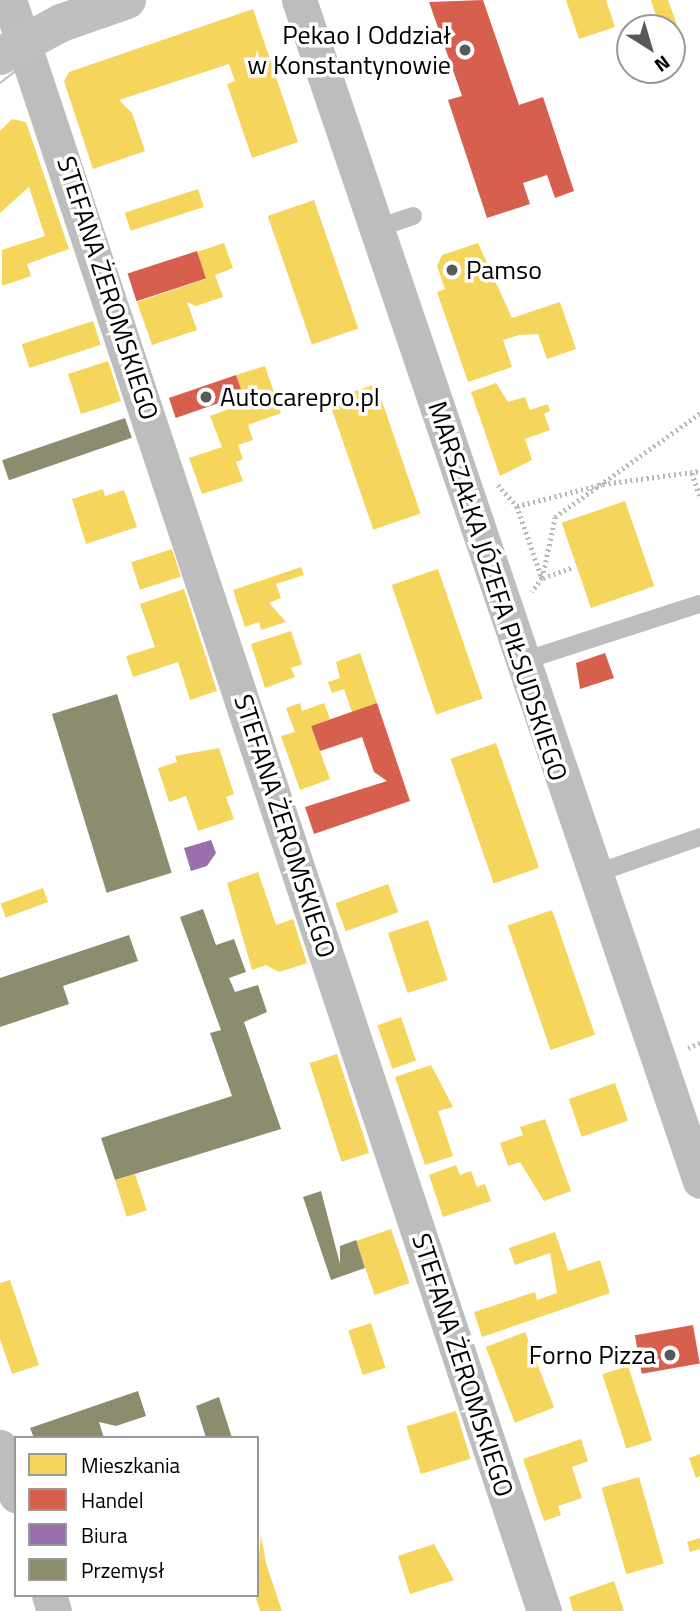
<!DOCTYPE html>
<meta charset="utf-8">
<style>
body{margin:0}
#map{position:relative;width:700px;height:1611px;overflow:hidden;background:#fff;font-family:"Titillium Web",sans-serif}
div>[style]{position:absolute}
.homes>*{inset:0;background:#f6d55c;transform-origin:0 0}
.shops>*{inset:0;background:#d6604d;transform-origin:0 0}
.offices>*{inset:0;background:#9970ab}
.industry>*{inset:0;background:#8c8c6e;transform-origin:0 0}
.path>*{height:4.5px;margin-top:-2.25px;transform-origin:0;background:repeating-linear-gradient(90deg,#b8b8b8 0 2px,transparent 0 5.5px)}
.service>*{height:18px;margin:-9px;padding:0 9px;transform-origin:9px;border-radius:9px;background:#bdbdbd}
.minor>*{height:35px;margin:-17.5px;padding:0 17.5px;transform-origin:17.5px;border-radius:17.5px;background:#bdbdbd}
.secondary>*{height:38px;margin:-19px;padding:0 19px;transform-origin:19px;border-radius:19px;background:#bfbfbf}
.tram>*{height:2px;margin:-1px;padding:0 1px;transform-origin:1px;border-radius:1px;background:#bdbdbd}
.dots>*{width:19px;height:19px;translate:-50% -50%;box-sizing:border-box;border:4px solid #fff;border-radius:50%}
span{translate:-50% -50%;white-space:nowrap;text-align:center;line-height:1.15;-webkit-text-stroke:7px #fff;paint-order:stroke}
.poi-label{font-size:26px;color:#000}
.right{translate:-100% -50%;text-align:right}
.left{translate:0 -50%;text-align:left}
.street-label{font-size:26px;color:#000}
.legend{position:absolute;left:14px;top:1436px;width:245px;height:161px;box-sizing:border-box;background:#fff;border:2px solid #999;margin:0;padding:9px 12px;list-style:none;font-size:21px;color:#000}
.legend li{display:flex;align-items:center;gap:14px;height:35px}
.legend b{width:35px;border:2px solid #999}
.north{position:absolute;left:616px;top:14px;width:70px;height:70px;box-sizing:border-box;background:#fff;border:2px solid #999;border-radius:50%;rotate:143deg;font-size:19px;font-weight:700;line-height:28px;text-align:center;color:#000}
.north::after{content:'';display:block;margin:auto;width:24px;height:32px;background:#595959;clip-path:polygon(50% 0,100% 100%,50% 72%,0 100%)}
</style>
<div id="map">
<div class="homes">
<div style="clip-path:polygon(566px 0,606px 0,615px 27px,579px 39px)"></div>
<div style="clip-path:polygon(651px 0,668px 0,677px 25px,660px 28px)"></div>
<div style="clip-path:polygon(253px 9px,298px 142px,252px 158px,227px 84px,235px 81px,229px 64px,119px 100px,132px 113px,145px 151px,93px 169px,64px 81px,69px 72px)"></div>
<div style="clip-path:polygon(12px 119px,26px 122px,69px 249px,27px 264px,31px 276px,2px 286px,2px 250px,45px 236px,29px 187px,0 213px,0 131px)"></div>
<div style="left:198px;top:189px;width:19px;height:77px;rotate:72deg"></div>
<div style="left:314px;top:200px;width:136px;height:49px;rotate:71deg"></div>
<div style="clip-path:polygon(224px 243px,233px 268px,215px 275px,223px 297px,196px 306px,187px 302px,197px 330px,152px 345px,137px 302px,206px 279px,197px 252px)"></div>
<div style="clip-path:polygon(478px 243px,512px 318px,560px 302px,576px 349px,547px 359px,538px 334px,519px 335px,503px 340px,512px 367px,468px 382px,437px 292px,445px 289px,437px 266px,442px 255px)"></div>
<div style="left:93px;top:321px;width:25px;height:75px;rotate:72deg"></div>
<div style="left:108px;top:361px;width:42px;height:42px;rotate:72deg"></div>
<div style="clip-path:polygon(265px 366px,281px 413px,248px 425px,253px 440px,238px 445px,243px 459px,236px 462px,243px 481px,202px 494px,189px 458px,222px 447px,210px 416px,245px 403px,236px 375px)"></div>
<div style="clip-path:polygon(496px 383px,508px 402px,525px 397px,530px 410px,548px 404px,550px 411px,544px 414px,550px 430px,525px 439px,532px 460px,500px 476px,471px 392px)"></div>
<div style="left:376px;top:384px;width:137px;height:50px;rotate:71deg"></div>
<div style="clip-path:polygon(103px 489px,105px 496px,124px 490px,137px 527px,86px 544px,72px 499px)"></div>
<div style="left:625px;top:501px;width:90px;height:67px;rotate:71deg"></div>
<div style="left:172px;top:549px;width:29px;height:43px;rotate:72deg"></div>
<div style="clip-path:polygon(301px 567px,304px 575px,276px 584px,281px 598px,269px 603px,286px 622px,261px 630px,259px 622px,245px 627px,233px 590px)"></div>
<div style="left:438px;top:569px;width:137px;height:49px;rotate:71deg"></div>
<div style="clip-path:polygon(184px 589px,217px 691px,190px 700px,178px 662px,133px 677px,126px 656px,155px 647px,140px 604px)"></div>
<div style="clip-path:polygon(291px 631px,302px 664px,291px 668px,295px 677px,265px 688px,251px 644px)"></div>
<div style="clip-path:polygon(360px 653px,377px 703px,352px 712px,344px 689px,332px 693px,328px 682px,340px 678px,336px 662px)"></div>
<div style="clip-path:polygon(300px 703px,302px 711px,324px 703px,330px 719px,311px 726px,330px 779px,300px 790px,281px 736px,295px 732px,286px 708px)"></div>
<div style="left:496px;top:743px;width:132px;height:48px;rotate:71deg"></div>
<div style="clip-path:polygon(219px 748px,234px 794px,226px 797px,234px 819px,198px 831px,186px 796px,169px 802px,158px 768px,177px 762px,175px 756px)"></div>
<div style="clip-path:polygon(258px 872px,276px 925px,293px 919px,307px 963px,279px 972px,266px 965px,252px 970px,227px 883px)"></div>
<div style="left:388px;top:884px;width:30px;height:56px;rotate:70deg"></div>
<div style="left:43px;top:888px;width:15px;height:45px;rotate:70deg"></div>
<div style="left:552px;top:910px;width:132px;height:47px;rotate:71deg"></div>
<div style="left:428px;top:920px;width:63px;height:42px;rotate:72deg"></div>
<div style="left:401px;top:1017px;width:46px;height:25px;rotate:71deg"></div>
<div style="left:337px;top:1054px;width:104px;height:29px;rotate:72deg"></div>
<div style="clip-path:polygon(431px 1065px,453px 1107px,438px 1111px,453px 1156px,425px 1165px,395px 1077px)"></div>
<div style="left:615px;top:1083px;width:40px;height:49px;rotate:71deg"></div>
<div style="clip-path:polygon(545px 1119px,571px 1191px,544px 1201px,520px 1162px,508px 1166px,500px 1143px,523px 1135px,520px 1127px)"></div>
<div style="clip-path:polygon(456px 1165px,460px 1175px,471px 1171px,477px 1187px,485px 1184px,491px 1201px,443px 1217px,429px 1175px)"></div>
<div style="left:135px;top:1174px;width:38px;height:21px;rotate:72deg"></div>
<div style="left:391px;top:1229px;width:57px;height:37px;rotate:71deg"></div>
<div style="clip-path:polygon(555px 1232px,568px 1271px,600px 1260px,610px 1293px,482px 1337px,474px 1312px,535px 1292px,537px 1300px,557px 1293px,550px 1253px,515px 1265px,509px 1248px)"></div>
<div style="clip-path:polygon(10px 1280px,39px 1365px,12px 1374px,0 1339px,0 1283px)"></div>
<div style="left:371px;top:1323px;width:47px;height:24px;rotate:72deg"></div>
<div style="left:525px;top:1332px;width:81px;height:42px;rotate:69deg"></div>
<div style="left:628px;top:1366px;width:78px;height:27px;rotate:72deg"></div>
<div style="left:456px;top:1411px;width:50px;height:52px;rotate:73deg"></div>
<div style="clip-path:polygon(581px 1439px,588px 1461px,572px 1467px,582px 1498px,558px 1506px,561px 1515px,544px 1521px,523px 1459px)"></div>
<div style="clip-path:polygon(700px 1454px,700px 1476px,696px 1478px,689px 1458px)"></div>
<div style="left:639px;top:1477px;width:90px;height:39px;rotate:74deg"></div>
<div style="clip-path:polygon(261px 1535px,266px 1563px,282px 1611px,260px 1611px,255px 1595px)"></div>
<div style="clip-path:polygon(700px 1538px,700px 1549px,690px 1552px,687px 1542px)"></div>
<div style="clip-path:polygon(434px 1544px,454px 1580px,410px 1594px,398px 1556px)"></div>
<div style="clip-path:polygon(614px 1581px,624px 1611px,573px 1611px,569px 1597px)"></div>
</div>
<div class="shops">
<div style="clip-path:polygon(483px 0,519px 105px,543px 97px,574px 191px,555px 198px,547px 175px,523px 183px,530px 204px,487px 218px,448px 100px,462px 96px,429px 2px)"></div>
<div style="left:197px;top:251px;width:29px;height:73px;rotate:72deg"></div>
<div style="left:236px;top:375px;width:21px;height:71px;rotate:71deg"></div>
<div style="clip-path:polygon(605px 653px,614px 678px,580px 689px,576px 663px)"></div>
<div style="clip-path:polygon(377px 703px,410px 801px,314px 834px,305px 807px,387px 781px,374px 772px,362px 737px,320px 751px,311px 726px)"></div>
<div style="left:693px;top:1325px;width:39px;height:59px;rotate:80deg"></div>
</div>
<div class="offices">
<div style="clip-path:polygon(211px 840px,216px 853px,207px 866px,191px 871px,184px 848px)"></div>
</div>
<div class="industry">
<div style="left:125px;top:418px;width:21px;height:130px;rotate:71deg"></div>
<div style="left:117px;top:694px;width:187px;height:68px;rotate:73deg"></div>
<div style="clip-path:polygon(203px 909px,216px 945px,234px 939px,246px 972px,229px 978px,235px 992px,258px 985px,267px 1012px,244px 1022px,281px 1129px,115px 1180px,101px 1138px,232px 1096px,210px 1033px,221px 1030px,180px 917px)"></div>
<div style="clip-path:polygon(129px 935px,138px 961px,63px 986px,69px 1004px,0 1027px,0 978px)"></div>
<div style="clip-path:polygon(321px 1191px,340px 1264px,340px 1246px,356px 1240px,365px 1268px,331px 1280px,303px 1197px)"></div>
<div style="clip-path:polygon(138px 1391px,146px 1416px,116px 1426px,99px 1422px,104px 1438px,34px 1438px,30px 1428px)"></div>
<div style="clip-path:polygon(219px 1397px,232px 1438px,206px 1438px,196px 1406px)"></div>
</div>
<div class="path">
<div style="left:692px;top:473px;width:24px;rotate:71deg"></div>
<div style="left:498px;top:485px;width:28px;rotate:48deg"></div>
<div style="left:517px;top:506px;width:76px;rotate:70.9deg"></div>
<div style="left:542px;top:578px;width:17px;rotate:126deg"></div>
<div style="left:517px;top:506px;width:89px;rotate:-14.3deg"></div>
<div style="left:603px;top:484px;width:98px;rotate:-7.6deg"></div>
<div style="left:542px;top:578px;width:62px;rotate:-78deg"></div>
<div style="left:555px;top:517px;width:178px;rotate:-35.6deg"></div>
<div style="left:543px;top:578px;width:30px;rotate:-20deg"></div>
<div style="left:688px;top:1048px;width:13px;rotate:-23deg"></div>
</div>
<div class="service">
<div style="left:378px;top:228px;width:37px;rotate:-19deg"></div>
<div style="left:520px;top:662px;width:189px;rotate:-17.9deg"></div>
<div style="left:594px;top:874px;width:112px;rotate:-19.2deg"></div>
</div>
<div class="minor">
<div style="left:9px;top:0;width:1698px;rotate:71.63deg"></div>
<div style="left:299px;top:0;width:1247px;rotate:71.25deg"></div>
<div style="left:0;top:1447px;width:51px;rotate:71.6deg"></div>
<div style="left:49px;top:1595px;width:17px;rotate:73deg"></div>
</div>
<div class="secondary">
<div style="left:0;top:56px;width:69px;rotate:-28.4deg"></div>
<div style="left:61px;top:23px;width:70px;rotate:-19.2deg"></div>
</div>
<div class="tram">
<div style="left:0;top:83px;width:80px;rotate:-37.9deg"></div>
<div style="left:63px;top:34px;width:72px;rotate:-28deg"></div>
</div>
<div class="dots">
<div style="left:465px;top:50px;background:#595959"></div>
<div style="left:452px;top:270px;background:#595959"></div>
<div style="left:206px;top:397px;background:#595959"></div>
<div style="left:670px;top:1355px;background:#595959"></div>
</div>
<div class="poi-label">
<span class="right" style="left:451px;top:50px">Pekao I Oddział<br>w Konstantynowie</span>
<span class="left" style="left:466px;top:270px">Pamso</span>
<span class="left" style="left:220px;top:397px">Autocarepro.pl</span>
<span class="right" style="left:656px;top:1355px">Forno Pizza</span>
</div>
<div class="street-label">
<span style="left:108px;top:288px;rotate:72deg">STEFANA ŻEROMSKIEGO</span>
<span style="left:498px;top:591px;rotate:72deg">MARSZAŁKA JÓZEFA PIŁSUDSKIEGO</span>
<span style="left:285px;top:826px;rotate:72deg">STEFANA ŻEROMSKIEGO</span>
<span style="left:463px;top:1365px;rotate:72deg">STEFANA ŻEROMSKIEGO</span>
</div>
<ul class="legend">
<li><b style="height:19px;background:#f6d55c"></b>Mieszkania</li>
<li><b style="height:19px;background:#d6604d"></b>Handel</li>
<li><b style="height:19px;background:#9970ab"></b>Biura</li>
<li><b style="height:19px;background:#8c8c6e"></b>Przemysł</li>
</ul>
<div class="north">N</div>
</div>
